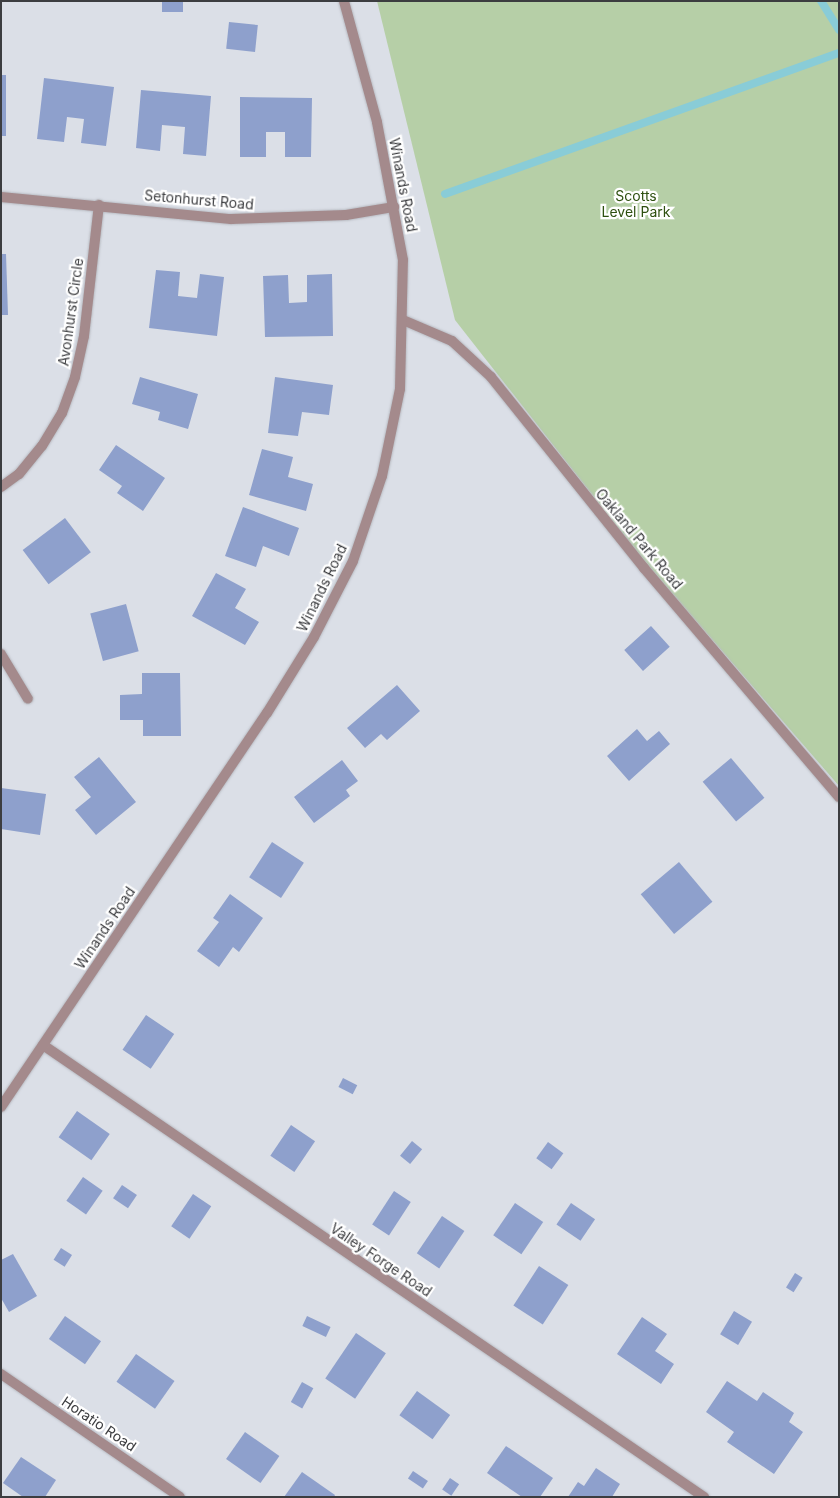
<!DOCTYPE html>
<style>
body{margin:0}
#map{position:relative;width:840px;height:1498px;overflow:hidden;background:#dbdfe7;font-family:Inter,sans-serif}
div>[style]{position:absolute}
.green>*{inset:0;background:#b6cfa7}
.stream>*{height:8px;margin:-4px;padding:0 4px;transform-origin:4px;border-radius:4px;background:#89ccd7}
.building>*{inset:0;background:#8ea0cc;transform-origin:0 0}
.roads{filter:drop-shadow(0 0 1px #b8bbc2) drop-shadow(0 0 1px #b8bbc2)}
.minor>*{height:10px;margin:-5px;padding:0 5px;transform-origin:5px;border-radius:5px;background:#a48a8c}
.tertiary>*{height:10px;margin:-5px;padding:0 5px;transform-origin:5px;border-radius:5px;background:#a48a8c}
span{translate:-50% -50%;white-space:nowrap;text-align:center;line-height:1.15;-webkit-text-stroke:4.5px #fff;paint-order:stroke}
.street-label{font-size:14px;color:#3c3d40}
.park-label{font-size:14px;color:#2e5010}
.frame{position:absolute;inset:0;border:2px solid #3c3d40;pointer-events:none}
</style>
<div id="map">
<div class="green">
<div style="clip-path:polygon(377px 1px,839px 1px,839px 786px,644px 561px,455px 320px)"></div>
</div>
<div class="stream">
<div style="left:821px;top:1px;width:34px;rotate:58deg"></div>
<div style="left:445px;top:194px;width:418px;rotate:-19.7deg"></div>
</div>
<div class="building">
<div style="left:162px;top:1px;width:21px;height:11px"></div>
<div style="left:229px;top:22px;width:29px;height:27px;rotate:6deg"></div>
<div style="left:1px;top:75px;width:5px;height:61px"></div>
<div style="clip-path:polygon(44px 78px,114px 87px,106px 146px,81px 143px,84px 119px,67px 117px,64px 142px,37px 139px)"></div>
<div style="clip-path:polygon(141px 90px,211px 96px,206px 156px,183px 154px,185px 127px,162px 125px,160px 151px,136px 148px)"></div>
<div style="clip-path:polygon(240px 97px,312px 98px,311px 157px,285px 157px,285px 132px,266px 132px,266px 157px,240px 157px)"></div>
<div style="clip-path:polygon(1px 254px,6px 254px,8px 315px,1px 315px)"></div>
<div style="clip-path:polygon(156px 270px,180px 272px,178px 296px,197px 298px,200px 274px,224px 277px,217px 336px,149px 328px)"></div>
<div style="clip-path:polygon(332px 274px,333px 336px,265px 337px,263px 276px,288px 275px,289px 303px,307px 302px,307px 275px)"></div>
<div style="clip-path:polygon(140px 377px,198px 394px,188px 429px,158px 420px,160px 412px,132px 404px)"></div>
<div style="clip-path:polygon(275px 377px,333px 385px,329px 415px,302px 412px,298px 436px,268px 433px)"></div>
<div style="clip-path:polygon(116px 445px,165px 478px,143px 511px,117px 493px,122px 486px,99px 470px)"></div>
<div style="clip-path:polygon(262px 449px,293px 457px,288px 477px,313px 484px,306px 511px,249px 495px)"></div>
<div style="clip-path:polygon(243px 507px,299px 528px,289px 556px,263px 546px,256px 567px,225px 556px)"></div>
<div style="left:65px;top:518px;width:43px;height:53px;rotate:53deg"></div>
<div style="clip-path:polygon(216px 573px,246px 589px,235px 608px,259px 622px,245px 645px,192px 616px)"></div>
<div style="left:126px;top:604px;width:49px;height:37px;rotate:75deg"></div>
<div style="left:651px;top:626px;width:28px;height:36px;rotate:48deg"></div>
<div style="clip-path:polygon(142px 673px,180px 673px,181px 736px,143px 736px,143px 720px,120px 720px,120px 695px,142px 694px)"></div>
<div style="clip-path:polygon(397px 685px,420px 711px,387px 740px,381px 734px,365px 748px,347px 728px)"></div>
<div style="clip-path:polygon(637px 729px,647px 741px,659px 731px,670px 744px,629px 781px,607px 756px)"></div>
<div style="clip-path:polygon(99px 757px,136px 802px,96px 835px,75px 810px,91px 797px,74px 777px)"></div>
<div style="left:731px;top:758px;width:52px;height:37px;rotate:50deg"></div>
<div style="clip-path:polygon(342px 760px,358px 781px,346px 790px,350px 796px,314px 823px,294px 797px)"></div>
<div style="clip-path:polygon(1px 788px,46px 794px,40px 835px,1px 829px)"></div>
<div style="left:272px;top:842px;width:38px;height:42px;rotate:33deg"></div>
<div style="left:679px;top:862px;width:52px;height:50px;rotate:50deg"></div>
<div style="clip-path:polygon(230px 894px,263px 918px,239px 952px,233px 947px,219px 967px,197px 951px,219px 922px,213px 918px)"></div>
<div style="left:146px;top:1015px;width:34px;height:42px;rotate:34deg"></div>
<div style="left:343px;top:1078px;width:16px;height:10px;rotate:27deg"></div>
<div style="left:77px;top:1111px;width:40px;height:32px;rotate:35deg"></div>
<div style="left:291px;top:1125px;width:29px;height:37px;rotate:34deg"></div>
<div style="left:412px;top:1141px;width:13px;height:19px;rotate:39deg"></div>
<div style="left:548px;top:1142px;width:19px;height:20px;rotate:36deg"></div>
<div style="left:83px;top:1177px;width:24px;height:29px;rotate:35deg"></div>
<div style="left:122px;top:1185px;width:18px;height:16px;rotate:34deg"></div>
<div style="left:394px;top:1191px;width:20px;height:40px;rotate:33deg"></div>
<div style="left:193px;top:1194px;width:22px;height:39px;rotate:34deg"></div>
<div style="left:515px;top:1203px;width:34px;height:39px;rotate:34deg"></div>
<div style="left:571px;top:1203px;width:29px;height:26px;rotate:34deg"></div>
<div style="left:442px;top:1216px;width:27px;height:45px;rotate:34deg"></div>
<div style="left:61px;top:1248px;width:13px;height:14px;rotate:32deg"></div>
<div style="clip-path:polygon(13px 1254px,37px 1296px,9px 1312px,1px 1298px,1px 1260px)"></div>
<div style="left:539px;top:1266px;width:35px;height:47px;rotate:33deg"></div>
<div style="left:795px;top:1273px;width:9px;height:17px;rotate:32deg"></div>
<div style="left:734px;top:1311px;width:21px;height:27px;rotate:31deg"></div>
<div style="left:65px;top:1316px;width:44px;height:28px;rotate:35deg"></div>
<div style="left:307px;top:1316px;width:26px;height:11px;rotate:25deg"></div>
<div style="clip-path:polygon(642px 1317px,667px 1334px,655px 1351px,674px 1364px,661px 1384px,617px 1354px)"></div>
<div style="left:356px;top:1333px;width:36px;height:55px;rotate:34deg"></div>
<div style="left:136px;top:1354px;width:47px;height:34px;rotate:35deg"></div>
<div style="clip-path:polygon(727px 1381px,757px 1401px,763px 1392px,794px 1413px,789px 1422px,803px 1432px,774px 1474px,727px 1442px,734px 1432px,706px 1412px)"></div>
<div style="left:302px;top:1382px;width:13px;height:23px;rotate:29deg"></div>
<div style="left:417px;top:1391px;width:41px;height:30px;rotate:36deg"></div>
<div style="left:245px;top:1432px;width:42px;height:33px;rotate:35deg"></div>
<div style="clip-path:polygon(506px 1446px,553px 1478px,540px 1497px,522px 1497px,487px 1473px)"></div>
<div style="clip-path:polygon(21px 1457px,56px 1480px,45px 1497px,23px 1497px,3px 1483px)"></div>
<div style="clip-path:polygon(596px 1468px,620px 1484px,612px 1497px,568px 1497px,578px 1482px,584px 1486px)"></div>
<div style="left:413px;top:1471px;width:18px;height:9px;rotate:34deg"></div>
<div style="clip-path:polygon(302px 1472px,335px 1495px,334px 1497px,284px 1497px)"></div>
<div style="left:450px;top:1478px;width:11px;height:14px;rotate:34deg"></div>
</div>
<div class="roads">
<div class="minor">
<div style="left:1px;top:197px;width:231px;rotate:5.5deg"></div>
<div style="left:231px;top:219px;width:115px;rotate:-2deg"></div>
<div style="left:346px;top:215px;width:49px;rotate:-9.5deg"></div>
<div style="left:403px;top:320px;width:53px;rotate:23.2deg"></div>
<div style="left:452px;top:341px;width:53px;rotate:42.7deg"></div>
<div style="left:491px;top:377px;width:245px;rotate:51.3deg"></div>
<div style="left:644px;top:568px;width:301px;rotate:49.6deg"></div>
<div style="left:1px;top:487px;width:22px;rotate:-36deg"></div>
<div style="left:19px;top:474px;width:36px;rotate:-51deg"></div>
<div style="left:42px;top:446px;width:39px;rotate:-59deg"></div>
<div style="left:62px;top:413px;width:38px;rotate:-70deg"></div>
<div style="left:75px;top:377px;width:42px;rotate:-77.6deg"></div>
<div style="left:84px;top:336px;width:132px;rotate:-83.5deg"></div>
<div style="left:1px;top:654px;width:52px;rotate:59deg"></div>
<div style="left:43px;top:1045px;width:801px;rotate:34.36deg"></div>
<div style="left:1px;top:1374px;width:217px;rotate:34.5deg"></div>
</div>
<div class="tertiary">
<div style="left:1px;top:1107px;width:475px;rotate:-56deg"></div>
<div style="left:267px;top:713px;width:89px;rotate:-58.3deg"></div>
<div style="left:314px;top:637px;width:85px;rotate:-62.8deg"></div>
<div style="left:353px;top:561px;width:90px;rotate:-71.2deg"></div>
<div style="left:382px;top:476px;width:89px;rotate:-78.3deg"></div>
<div style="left:400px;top:389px;width:129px;rotate:-88.7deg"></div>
<div style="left:403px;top:260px;width:140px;rotate:-100.7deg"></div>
<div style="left:377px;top:122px;width:125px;rotate:-105.3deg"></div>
</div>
</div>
<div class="street-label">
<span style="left:403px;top:185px;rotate:79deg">Winands Road</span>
<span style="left:199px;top:200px;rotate:5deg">Setonhurst Road</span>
<span style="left:71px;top:312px;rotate:-82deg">Avonhurst Circle</span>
<span style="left:639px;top:539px;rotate:50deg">Oakland Park Road</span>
<span style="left:322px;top:588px;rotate:-64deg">Winands Road</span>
<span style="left:105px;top:928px;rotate:-56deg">Winands Road</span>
<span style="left:381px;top:1260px;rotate:34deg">Valley Forge Road</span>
<span style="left:99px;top:1424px;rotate:34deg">Horatio Road</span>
</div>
<div class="park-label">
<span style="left:636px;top:204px">Scotts<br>Level Park</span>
</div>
<div class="frame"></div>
</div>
